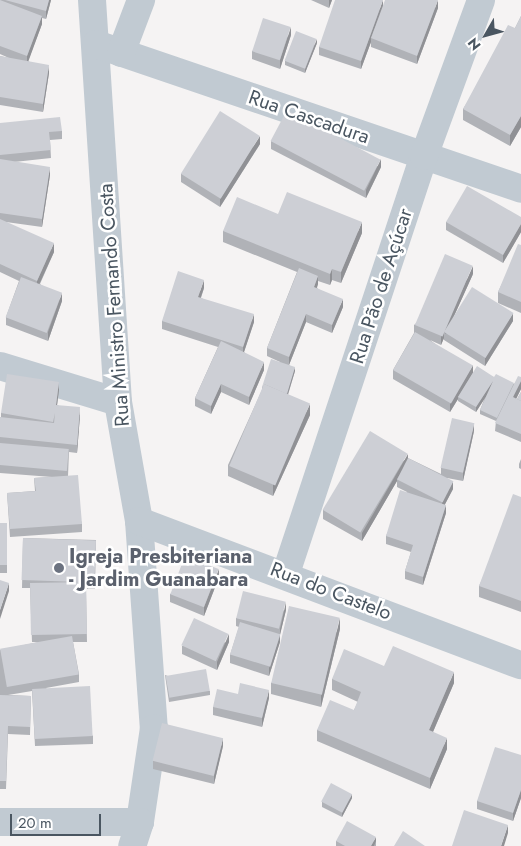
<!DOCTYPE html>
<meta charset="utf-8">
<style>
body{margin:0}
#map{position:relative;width:521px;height:846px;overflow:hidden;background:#f5f3f3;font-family:Jost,sans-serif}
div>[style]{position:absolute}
.minor>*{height:28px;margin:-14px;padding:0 14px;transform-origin:14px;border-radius:14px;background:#c1cad2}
.wall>*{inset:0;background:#b0b2b7;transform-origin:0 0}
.shaded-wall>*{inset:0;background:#909195}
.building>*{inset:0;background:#cdcfd5;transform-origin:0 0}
.dots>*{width:14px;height:14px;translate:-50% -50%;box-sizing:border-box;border:2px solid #fff;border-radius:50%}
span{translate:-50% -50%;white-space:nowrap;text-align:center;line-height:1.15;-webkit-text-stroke:5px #fff;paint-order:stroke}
.street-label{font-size:20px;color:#4a5661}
.worship-label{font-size:20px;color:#5b616d;font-weight:700}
.left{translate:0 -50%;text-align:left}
.north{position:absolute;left:461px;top:10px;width:50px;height:50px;-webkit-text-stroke:4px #fff;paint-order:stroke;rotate:232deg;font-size:14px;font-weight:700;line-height:20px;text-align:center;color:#4a5661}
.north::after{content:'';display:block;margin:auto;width:18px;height:22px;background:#4a5661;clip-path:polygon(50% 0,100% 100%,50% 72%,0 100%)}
.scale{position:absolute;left:10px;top:814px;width:91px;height:22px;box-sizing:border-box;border:2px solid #4a5661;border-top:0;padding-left:6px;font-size:15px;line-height:18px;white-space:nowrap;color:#4a5661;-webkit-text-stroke:4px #fff;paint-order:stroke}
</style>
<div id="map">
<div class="minor">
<div style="left:92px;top:0;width:403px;rotate:86.3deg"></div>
<div style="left:118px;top:402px;width:121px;rotate:80deg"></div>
<div style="left:139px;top:521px;width:208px;rotate:85.9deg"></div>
<div style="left:154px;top:728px;width:95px;rotate:98.5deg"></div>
<div style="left:140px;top:822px;width:25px;rotate:108deg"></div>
<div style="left:96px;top:44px;width:449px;rotate:18.8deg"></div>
<div style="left:121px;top:53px;width:57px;rotate:-69.3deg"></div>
<div style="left:0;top:366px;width:123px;rotate:17deg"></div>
<div style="left:139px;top:521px;width:408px;rotate:20.7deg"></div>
<div style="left:286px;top:573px;width:439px;rotate:-71.7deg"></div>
<div style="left:424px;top:156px;width:166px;rotate:-69.9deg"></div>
<div style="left:0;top:822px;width:140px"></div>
</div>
<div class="wall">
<div style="clip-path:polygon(0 0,51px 0,46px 19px,42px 18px,42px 24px,28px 61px,49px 73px,43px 112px,0 105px,0 56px,9px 58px,0 54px)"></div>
<div style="clip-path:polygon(311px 0,332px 0,329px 8px)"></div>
<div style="clip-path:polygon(383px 7px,438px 8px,417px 64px,371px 47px,371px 42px,361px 69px,319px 55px,319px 47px)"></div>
<div style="clip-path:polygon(521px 16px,521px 127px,510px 146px,463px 120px,463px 109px,515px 28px)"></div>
<div style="clip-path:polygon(291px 35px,280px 69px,252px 59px,252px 51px)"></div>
<div style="clip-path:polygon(317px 43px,305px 73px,285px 65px,285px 61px)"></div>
<div style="clip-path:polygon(0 123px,62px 131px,62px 139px,50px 140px,51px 158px,14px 162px,50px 175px,42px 227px,6px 222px,54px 252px,40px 284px,62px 301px,48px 341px,6px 325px,6px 317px,19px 281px,0 272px)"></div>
<div style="clip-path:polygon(271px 141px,381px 167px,366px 198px,271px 149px)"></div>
<div style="clip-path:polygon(260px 144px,220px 207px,181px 182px,181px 174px)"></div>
<div style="clip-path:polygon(278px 214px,362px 233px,341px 283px,332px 280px,330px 285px,318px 281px,318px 284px,317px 288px,343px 307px,332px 333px,306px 322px,289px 365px,295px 371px,288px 395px,310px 415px,273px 496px,228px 476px,228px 465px,262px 390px,262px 387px,280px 362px,267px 356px,267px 348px,297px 272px,223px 242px,223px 231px)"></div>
<div style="clip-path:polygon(521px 217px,521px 232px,503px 263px,446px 230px,446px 222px)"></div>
<div style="clip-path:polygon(521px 245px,521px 313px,498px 303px,498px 292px)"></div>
<div style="clip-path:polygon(473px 274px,453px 318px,513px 321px,485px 366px,444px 340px,444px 338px,441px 345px,430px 340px,473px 373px,494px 377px,514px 384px,521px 377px,521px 389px,516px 399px,517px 399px,521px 392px,521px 442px,495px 431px,496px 421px,480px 414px,480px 410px,486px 395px,476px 412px,458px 401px,458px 399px,450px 412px,393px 379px,393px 370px,414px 333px,414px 325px)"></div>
<div style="clip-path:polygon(204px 288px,201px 298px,254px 322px,244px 352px,264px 370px,249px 405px,221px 392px,211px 414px,195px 406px,195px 398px,218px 347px,162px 329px,162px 321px)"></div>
<div style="clip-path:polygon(59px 390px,57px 405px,80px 415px,77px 453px,69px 452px,68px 476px,82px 524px,82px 532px,10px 537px,7px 493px,35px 491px,34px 478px,52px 477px,0 473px,0 417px,1px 417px,1px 413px)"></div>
<div style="clip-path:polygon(474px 431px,463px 481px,447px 478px,453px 489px,445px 504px,446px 513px,423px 585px,405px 579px,405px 571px,411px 552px,386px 544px,386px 536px,407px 492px,397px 487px,397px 481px,362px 541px,323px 519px,323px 510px,408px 458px,441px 474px,441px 468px)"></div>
<div style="clip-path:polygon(521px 459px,521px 469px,519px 468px,519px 464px)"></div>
<div style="clip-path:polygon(521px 497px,521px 612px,479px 597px,479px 586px)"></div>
<div style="left:0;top:523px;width:7px;height:50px"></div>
<div style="clip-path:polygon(23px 538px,96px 540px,95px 589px,86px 589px,87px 642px,73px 642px,79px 674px,79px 682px,46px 688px,93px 736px,93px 744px,35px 746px,32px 691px,8px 695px,31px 696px,30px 735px,8px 734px,6px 789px,0 789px,0 650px,39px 642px,32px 642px,30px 588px,22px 588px)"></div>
<div style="clip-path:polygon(219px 577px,204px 616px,170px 602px,170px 594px)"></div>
<div style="clip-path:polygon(286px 610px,280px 634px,280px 642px,269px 676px,230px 663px,230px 655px,239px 627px,236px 626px,236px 618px)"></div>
<div style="clip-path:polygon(340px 629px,321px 707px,271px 694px,271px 683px)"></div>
<div style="clip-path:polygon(229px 642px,217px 670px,182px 654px,182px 646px)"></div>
<div style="clip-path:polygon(384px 666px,454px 683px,433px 732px,447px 749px,430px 789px,317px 741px,317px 730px,354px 710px,358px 702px,332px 690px,332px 679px)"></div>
<div style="clip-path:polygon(165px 675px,210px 691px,210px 695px,169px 702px)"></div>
<div style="clip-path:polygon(269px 698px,262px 727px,213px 715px,213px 707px)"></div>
<div style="clip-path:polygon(223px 746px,214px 784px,153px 769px,153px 761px)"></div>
<div style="clip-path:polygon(521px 755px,521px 798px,513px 821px,477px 809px,477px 801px)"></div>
<div style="clip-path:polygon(352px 798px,342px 817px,322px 807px,322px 802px)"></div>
<div style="left:336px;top:841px;width:40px;height:5px"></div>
</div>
<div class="shaded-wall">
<div style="clip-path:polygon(49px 0,51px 0,46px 19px,46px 11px)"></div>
<div style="clip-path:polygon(329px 0,332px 0,329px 8px)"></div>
<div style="clip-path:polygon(383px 0,383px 8px,371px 38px,371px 42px,361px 69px,361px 61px)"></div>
<div style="clip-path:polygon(438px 0,438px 8px,417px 64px,417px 56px)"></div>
<div style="clip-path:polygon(42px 16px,42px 24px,27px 65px,27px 56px)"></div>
<div style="clip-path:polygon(291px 27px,291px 35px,280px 69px,280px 60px)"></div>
<div style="clip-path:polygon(317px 39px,317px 43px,305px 73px,305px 69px)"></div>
<div style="clip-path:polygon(49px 65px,49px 73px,43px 112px,43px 104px)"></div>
<div style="clip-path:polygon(521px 116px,521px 127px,510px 146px,510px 135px)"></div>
<div style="clip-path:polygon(260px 136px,260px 144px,220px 207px,220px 199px)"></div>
<div style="clip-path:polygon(381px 159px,381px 167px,366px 198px,366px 190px)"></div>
<div style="clip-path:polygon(50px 167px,50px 175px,42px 227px,42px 219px)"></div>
<div style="clip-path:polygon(362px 222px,362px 233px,341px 283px,341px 272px)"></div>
<div style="clip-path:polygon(521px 224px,521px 232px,503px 263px,503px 255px)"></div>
<div style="clip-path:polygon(54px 243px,54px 252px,37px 289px,37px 281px)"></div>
<div style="clip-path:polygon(473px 266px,473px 274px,446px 334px,444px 332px,444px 338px,441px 345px,441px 337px)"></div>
<div style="clip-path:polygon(332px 269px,332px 280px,330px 285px,330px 274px)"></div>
<div style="clip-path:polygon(318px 276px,318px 284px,314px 295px,314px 287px)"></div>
<div style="clip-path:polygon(204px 280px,204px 288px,198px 305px,198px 297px)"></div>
<div style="clip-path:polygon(62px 293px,62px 301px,48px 341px,48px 332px)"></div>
<div style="clip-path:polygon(343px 299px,343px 307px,332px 333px,332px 325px)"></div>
<div style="clip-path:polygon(513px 313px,513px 321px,485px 366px,485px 358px)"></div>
<div style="clip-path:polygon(254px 314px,254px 322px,243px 355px,243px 347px)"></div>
<div style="clip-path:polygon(306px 314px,306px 322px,289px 365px,289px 357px)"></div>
<div style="clip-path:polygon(264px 362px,264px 370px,249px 405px,249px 397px)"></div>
<div style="clip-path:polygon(473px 365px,473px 373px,458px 397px,458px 399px,450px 412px,450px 404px)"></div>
<div style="clip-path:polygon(295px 367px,295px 371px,286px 400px,286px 395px)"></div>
<div style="clip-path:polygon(493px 381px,493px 386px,476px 412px,476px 407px)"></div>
<div style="clip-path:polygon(521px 381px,521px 389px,513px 405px,513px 397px)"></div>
<div style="clip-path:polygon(59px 382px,59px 390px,56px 413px,56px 405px)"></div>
<div style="clip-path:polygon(221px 384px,221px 392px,211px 414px,211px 406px)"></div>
<div style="clip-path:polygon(310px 404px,310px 415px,273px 496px,273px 485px)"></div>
<div style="clip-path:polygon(80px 407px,80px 415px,77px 453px,77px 445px)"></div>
<div style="clip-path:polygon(474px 423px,474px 431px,463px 481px,463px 473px)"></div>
<div style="clip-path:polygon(408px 454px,408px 462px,397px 479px,397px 481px,362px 541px,362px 533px)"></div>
<div style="clip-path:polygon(453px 481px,453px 489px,442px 510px,442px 502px)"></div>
<div style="clip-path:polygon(446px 505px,446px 513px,423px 585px,423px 577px)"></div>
<div style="clip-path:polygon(219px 569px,219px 577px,204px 616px,204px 607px)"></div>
<div style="clip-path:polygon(9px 583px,9px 591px,0 619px,0 610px)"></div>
<div style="clip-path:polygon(286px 602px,286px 610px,280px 635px,280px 642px,269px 676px,269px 668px,280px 636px,280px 629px)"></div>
<div style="clip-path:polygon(340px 618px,340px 629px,321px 707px,321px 696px)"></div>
<div style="clip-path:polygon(229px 634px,229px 642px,217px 670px,217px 662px)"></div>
<div style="clip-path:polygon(454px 672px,454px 683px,429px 741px,429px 730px)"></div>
<div style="clip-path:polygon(269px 690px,269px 698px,262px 727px,262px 718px)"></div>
<div style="clip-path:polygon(223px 738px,223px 746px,214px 784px,214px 776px)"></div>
<div style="clip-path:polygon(447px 738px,447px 749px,430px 789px,430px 778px)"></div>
<div style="clip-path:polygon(521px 790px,521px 798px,513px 821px,513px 813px)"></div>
<div style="clip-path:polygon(352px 794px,352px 798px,342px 817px,342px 812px)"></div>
<div style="clip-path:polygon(508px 825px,508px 833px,504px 846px,501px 846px)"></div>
<div style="clip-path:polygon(376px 837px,376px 841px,374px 846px,371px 846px)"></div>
</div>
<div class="building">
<div style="clip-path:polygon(0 0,42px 16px,27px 56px,0 46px)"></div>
<div style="clip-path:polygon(5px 0,49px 0,46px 11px)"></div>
<div style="clip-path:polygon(335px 0,383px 0,361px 61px,319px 47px)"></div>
<div style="clip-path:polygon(385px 0,438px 0,417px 56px,371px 38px)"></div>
<div style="clip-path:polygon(521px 16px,521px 116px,510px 135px,463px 109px,508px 25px,515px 28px)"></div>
<div style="left:263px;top:18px;width:29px;height:35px;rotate:18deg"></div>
<div style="left:296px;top:31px;width:22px;height:32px;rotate:21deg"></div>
<div style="clip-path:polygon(0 56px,49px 65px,43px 104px,0 97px)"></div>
<div style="left:287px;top:110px;width:106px;height:35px;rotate:28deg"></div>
<div style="left:220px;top:111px;width:47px;height:74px;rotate:32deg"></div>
<div style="clip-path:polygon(60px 117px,62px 131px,49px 132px,51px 150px,0 155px,0 123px)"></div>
<div style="clip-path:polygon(0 159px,50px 167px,42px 219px,0 213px)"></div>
<div style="clip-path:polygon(467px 186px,521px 217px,521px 224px,503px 255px,446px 222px)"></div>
<div style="clip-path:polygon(287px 192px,362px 222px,341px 272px,332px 269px,330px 274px,223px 231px,237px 197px,278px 214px)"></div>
<div style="clip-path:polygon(0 219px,54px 243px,37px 281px,0 264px)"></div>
<div style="clip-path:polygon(518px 244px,521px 245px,521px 302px,498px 292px)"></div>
<div style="left:445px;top:254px;width:30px;height:77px;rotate:23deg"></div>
<div style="clip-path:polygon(299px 268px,318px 276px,314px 287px,343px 299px,332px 325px,306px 314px,289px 357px,267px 348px)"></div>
<div style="clip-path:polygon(178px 271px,204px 280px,198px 297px,254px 314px,243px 347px,162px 321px)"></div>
<div style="left:21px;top:277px;width:44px;height:43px;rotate:21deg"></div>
<div style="left:472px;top:287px;width:49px;height:53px;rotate:32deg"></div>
<div style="left:415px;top:332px;width:67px;height:44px;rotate:30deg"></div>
<div style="clip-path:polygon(221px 341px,264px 362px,249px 397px,221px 384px,211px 406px,195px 398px)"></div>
<div style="clip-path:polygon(271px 359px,295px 367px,287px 394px,264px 384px,263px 388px,262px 387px)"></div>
<div style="clip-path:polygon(477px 366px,494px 377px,496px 374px,514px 383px,497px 418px,480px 410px,493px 381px,476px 407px,458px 397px)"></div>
<div style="clip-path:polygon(7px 374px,59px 382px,56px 405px,80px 407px,77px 445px,0 437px,0 417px,54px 423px,55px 413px,53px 422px,1px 413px)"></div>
<div style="clip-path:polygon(518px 376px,521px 377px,521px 381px,513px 397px,521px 401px,521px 434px,495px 423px)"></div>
<div style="left:264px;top:384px;width:50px;height:89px;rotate:23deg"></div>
<div style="clip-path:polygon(521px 392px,521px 401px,517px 399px)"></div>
<div style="left:452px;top:418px;width:23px;height:51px;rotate:13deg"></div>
<div style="left:370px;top:431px;width:44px;height:92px;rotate:31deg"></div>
<div style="left:0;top:443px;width:69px;height:22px;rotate:5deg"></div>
<div style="left:408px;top:458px;width:51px;height:24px;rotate:27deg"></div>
<div style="clip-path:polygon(78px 475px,82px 524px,10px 529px,7px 493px,36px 491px,34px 478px)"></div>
<div style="clip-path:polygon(400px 490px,446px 505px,423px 577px,405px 571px,413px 545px,386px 536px)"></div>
<div style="clip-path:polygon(513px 494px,521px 497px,521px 601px,479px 586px)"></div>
<div style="left:0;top:523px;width:7px;height:42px"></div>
<div style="left:23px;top:538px;width:73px;height:42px;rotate:2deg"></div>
<div style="left:185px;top:556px;width:36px;height:41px;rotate:21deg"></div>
<div style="clip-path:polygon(0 580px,9px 583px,0 610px)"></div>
<div style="left:86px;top:582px;width:52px;height:56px;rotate:89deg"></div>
<div style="left:243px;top:591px;width:44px;height:28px;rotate:14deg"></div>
<div style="left:289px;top:606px;width:52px;height:79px;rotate:13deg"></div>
<div style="left:194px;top:618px;width:38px;height:30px;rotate:25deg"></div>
<div style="left:240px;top:622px;width:42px;height:34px;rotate:17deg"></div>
<div style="left:72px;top:636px;width:39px;height:73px;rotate:80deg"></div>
<div style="clip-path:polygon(393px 646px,454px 672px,429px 730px,447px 738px,430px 778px,317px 730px,330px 700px,354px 710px,361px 692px,332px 679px,344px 649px,384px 666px)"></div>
<div style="left:206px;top:669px;width:22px;height:41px;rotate:80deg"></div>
<div style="clip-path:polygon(240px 683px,269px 690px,262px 718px,213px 707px,217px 689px,238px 694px)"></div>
<div style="left:90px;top:686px;width:50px;height:58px;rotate:87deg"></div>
<div style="clip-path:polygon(0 695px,31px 696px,30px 727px,8px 726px,6px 781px,0 781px)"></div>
<div style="left:162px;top:723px;width:63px;height:39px;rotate:14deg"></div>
<div style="clip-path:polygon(495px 747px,521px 755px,521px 790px,513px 813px,477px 801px)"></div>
<div style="left:331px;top:783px;width:24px;height:21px;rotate:28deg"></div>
<div style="clip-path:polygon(464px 810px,508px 825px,501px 846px,452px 846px)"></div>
<div style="clip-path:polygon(347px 821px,376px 837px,371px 846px,345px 846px,336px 841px)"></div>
<div style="clip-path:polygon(403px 831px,425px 846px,394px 846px)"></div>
</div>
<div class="dots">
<div style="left:59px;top:568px;background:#6b7280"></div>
</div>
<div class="street-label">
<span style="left:309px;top:117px;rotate:19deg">Rua Cascadura</span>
<span style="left:381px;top:286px;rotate:-72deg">Rua Pão de Açúcar</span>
<span style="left:114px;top:305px;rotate:-94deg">Rua Ministro Fernando Costa</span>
<span style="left:331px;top:591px;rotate:21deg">Rua do Castelo</span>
</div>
<div class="worship-label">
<span class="left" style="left:69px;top:568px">Igreja Presbiteriana<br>- Jardim Guanabara</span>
</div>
<div class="north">N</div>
<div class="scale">20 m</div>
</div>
